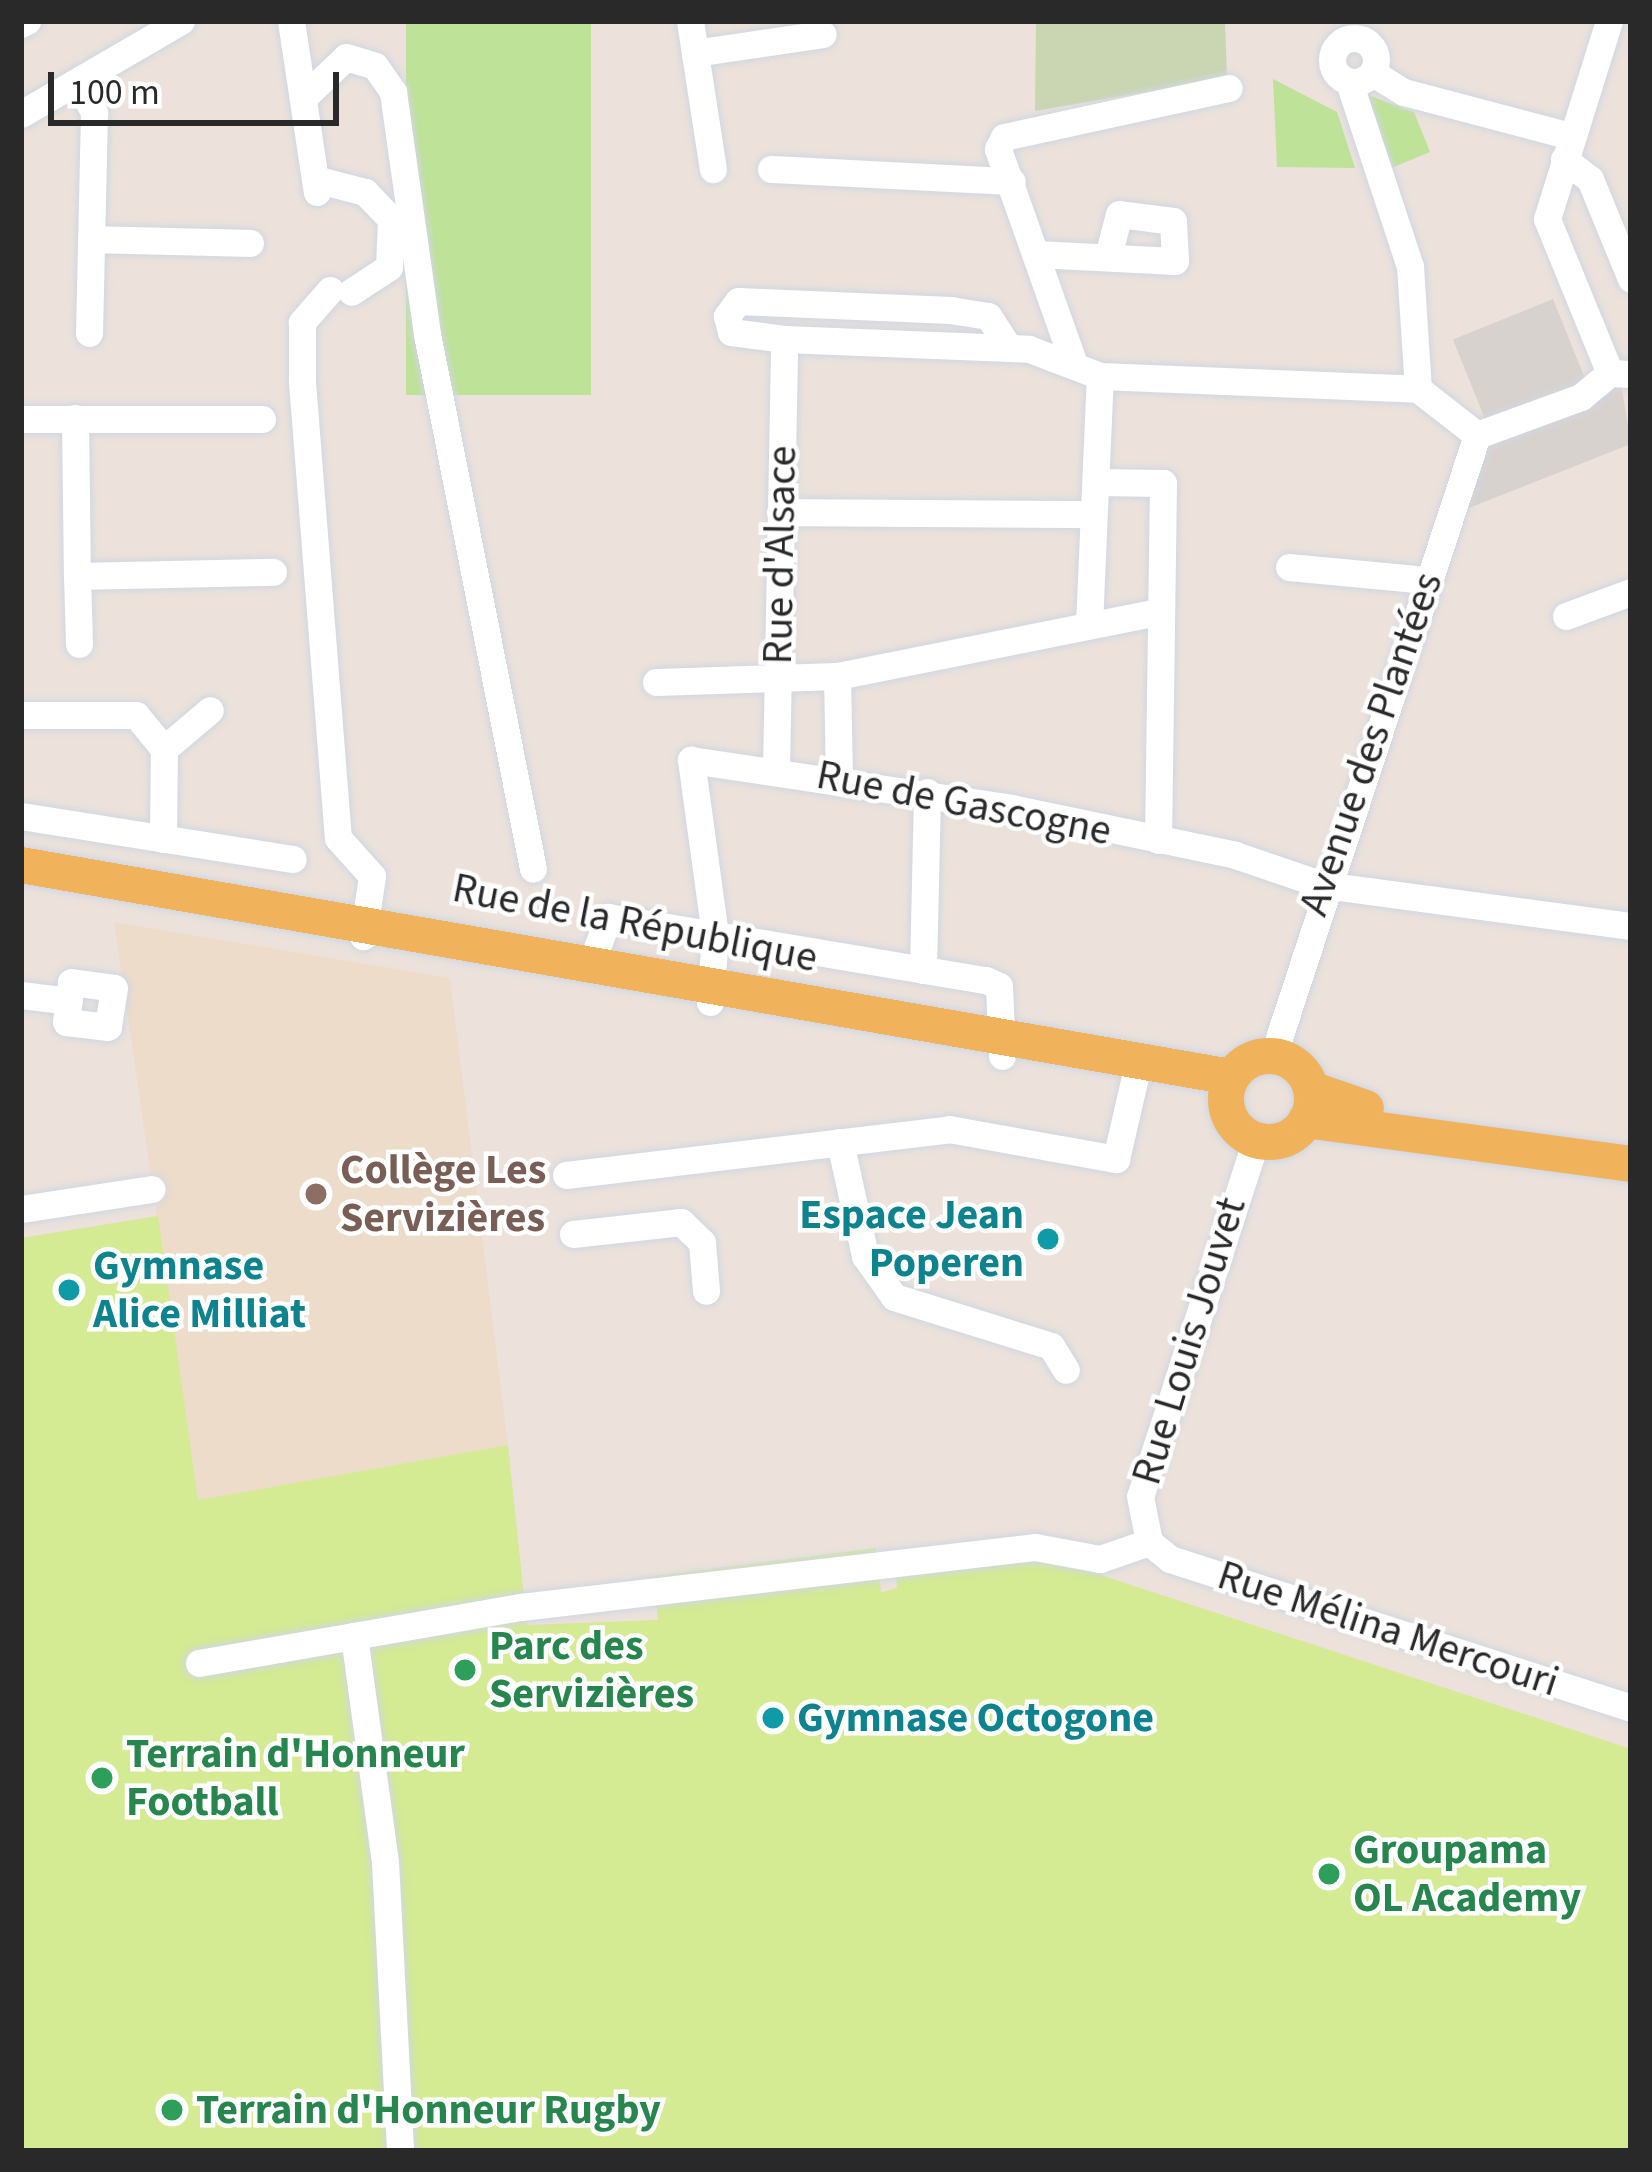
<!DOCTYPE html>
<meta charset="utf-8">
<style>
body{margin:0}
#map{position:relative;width:1652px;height:2172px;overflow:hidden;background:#ece2db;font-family:"Source Sans 3",sans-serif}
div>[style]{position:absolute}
.education>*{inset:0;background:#eddcca}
.green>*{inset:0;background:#bee297;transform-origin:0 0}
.cemetery>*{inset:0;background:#cad5b2}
.pitch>*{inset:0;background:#d4ea93}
.plaza>*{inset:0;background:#d8d2ce;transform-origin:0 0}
.roads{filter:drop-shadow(0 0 3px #d0d7e2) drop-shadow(0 0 3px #d0d7e2)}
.minor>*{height:27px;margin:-13.5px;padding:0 13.5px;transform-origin:13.5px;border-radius:13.5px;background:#fff}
.minor>.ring{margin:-13.5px;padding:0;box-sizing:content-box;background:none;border:27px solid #fff;border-radius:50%}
.major>*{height:36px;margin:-18px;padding:0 18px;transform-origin:18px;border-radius:18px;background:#f0b35c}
.major>.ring{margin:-18px;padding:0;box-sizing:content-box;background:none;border:36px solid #f0b35c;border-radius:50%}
.dots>*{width:33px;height:33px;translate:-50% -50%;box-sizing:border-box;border:6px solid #fff;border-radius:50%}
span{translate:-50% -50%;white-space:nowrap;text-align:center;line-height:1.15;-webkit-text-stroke:9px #fff;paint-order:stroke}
.street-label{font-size:42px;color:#292929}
.education-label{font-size:42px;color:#785e54;font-weight:700}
.left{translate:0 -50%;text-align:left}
.culture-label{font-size:42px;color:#0d838f;font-weight:700}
.right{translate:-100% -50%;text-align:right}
.leisure-label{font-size:42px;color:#27864d;font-weight:700}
.frame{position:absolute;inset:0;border:24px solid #292929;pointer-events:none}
.scale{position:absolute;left:48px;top:72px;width:291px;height:54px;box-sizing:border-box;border:6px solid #292929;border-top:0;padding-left:15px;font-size:36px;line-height:42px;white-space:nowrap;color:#292929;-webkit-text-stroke:9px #fff;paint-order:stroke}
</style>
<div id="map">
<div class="education">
<div style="clip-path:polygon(114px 922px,450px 978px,508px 1445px,198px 1500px)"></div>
</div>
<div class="green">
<div style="left:406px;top:21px;width:185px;height:374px"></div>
<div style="clip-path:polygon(1273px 79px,1337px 112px,1355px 168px,1277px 167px)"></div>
<div style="clip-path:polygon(1368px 95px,1414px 112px,1430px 152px,1389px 169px)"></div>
</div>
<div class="cemetery">
<div style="clip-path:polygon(1036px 21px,1225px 21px,1227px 78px,1035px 111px)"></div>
</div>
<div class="pitch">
<div style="clip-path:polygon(158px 1216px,198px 1500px,508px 1445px,527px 1625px,658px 1620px,654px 1576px,876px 1548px,881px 1593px,898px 1587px,893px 1571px,1037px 1554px,1631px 1749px,1631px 2151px,21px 2151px,21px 1238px)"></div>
</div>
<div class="plaza">
<div style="left:1553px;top:299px;width:89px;height:108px;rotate:68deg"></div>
<div style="clip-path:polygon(1621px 383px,1631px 444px,1461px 511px,1489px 445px)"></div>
</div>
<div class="roads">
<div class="minor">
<div style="left:291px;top:21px;width:173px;rotate:81.4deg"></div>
<div style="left:690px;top:21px;width:150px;rotate:81.2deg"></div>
<div style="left:1609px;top:21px;width:207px;rotate:107.4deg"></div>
<div style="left:1547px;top:219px;width:166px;rotate:67.8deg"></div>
<div style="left:21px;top:24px;width:7px;rotate:-27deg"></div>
<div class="ring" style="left:1332px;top:38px;width:17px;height:17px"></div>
<div style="left:695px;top:53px;width:129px;rotate:-8.4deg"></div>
<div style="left:1373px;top:73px;width:36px;rotate:32deg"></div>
<div style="left:1404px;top:92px;width:173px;rotate:14.8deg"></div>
<div style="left:78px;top:81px;width:36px;rotate:63deg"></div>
<div style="left:94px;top:113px;width:220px;rotate:91.3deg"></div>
<div style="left:1349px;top:82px;width:194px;rotate:71.7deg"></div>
<div style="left:1410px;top:266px;width:123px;rotate:86.3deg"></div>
<div style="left:303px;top:98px;width:59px;rotate:-43.6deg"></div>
<div style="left:346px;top:57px;width:30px;rotate:17deg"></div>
<div style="left:375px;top:66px;width:32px;rotate:55deg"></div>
<div style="left:393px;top:92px;width:244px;rotate:82deg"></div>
<div style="left:427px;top:334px;width:545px;rotate:78.79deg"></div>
<div style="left:21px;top:114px;width:185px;rotate:-30.2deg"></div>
<div style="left:1564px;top:159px;width:33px;rotate:38deg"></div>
<div style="left:1590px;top:179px;width:108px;rotate:67.7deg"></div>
<div style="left:771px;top:169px;width:241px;rotate:2.9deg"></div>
<div style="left:315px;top:179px;width:52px;rotate:14.6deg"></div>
<div style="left:365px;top:192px;width:37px;rotate:46deg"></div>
<div style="left:391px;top:219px;width:48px;rotate:92.4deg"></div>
<div style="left:389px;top:267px;width:45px;rotate:146.7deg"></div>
<div style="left:91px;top:239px;width:159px;rotate:1.4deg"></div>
<div style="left:1037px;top:254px;width:138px;rotate:2.9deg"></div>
<div style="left:1175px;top:261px;width:40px;rotate:-92.9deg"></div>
<div style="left:1173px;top:221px;width:54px;rotate:-172.6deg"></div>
<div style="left:1119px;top:214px;width:43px;rotate:104.7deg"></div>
<div style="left:330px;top:290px;width:43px;rotate:131.2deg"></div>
<div style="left:302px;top:322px;width:60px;rotate:90deg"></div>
<div style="left:302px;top:382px;width:457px;rotate:85.5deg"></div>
<div style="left:338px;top:838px;width:51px;rotate:48.2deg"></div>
<div style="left:372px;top:876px;width:61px;rotate:98.5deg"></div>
<div style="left:1009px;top:348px;width:38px;rotate:-123deg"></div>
<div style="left:988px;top:316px;width:37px;rotate:-171deg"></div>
<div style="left:951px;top:310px;width:213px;rotate:-177.6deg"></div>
<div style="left:738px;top:301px;width:19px;rotate:126deg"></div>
<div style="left:727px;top:316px;width:16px;rotate:76deg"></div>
<div style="left:731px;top:332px;width:53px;rotate:7.5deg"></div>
<div style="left:784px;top:339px;width:245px;rotate:2.3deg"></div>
<div style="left:1029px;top:349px;width:76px;rotate:20.8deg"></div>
<div style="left:1100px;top:376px;width:318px;rotate:2.3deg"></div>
<div style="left:1418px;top:389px;width:75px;rotate:37.9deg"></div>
<div style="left:1477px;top:435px;width:111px;rotate:-20.1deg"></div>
<div style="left:1581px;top:397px;width:38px;rotate:-40deg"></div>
<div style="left:1610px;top:373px;width:21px;rotate:3deg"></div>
<div style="left:1074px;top:364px;width:228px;rotate:-109.5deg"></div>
<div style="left:998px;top:149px;width:13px;rotate:-63deg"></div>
<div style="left:1004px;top:137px;width:230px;rotate:-12.3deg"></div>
<div style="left:75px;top:418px;width:158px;rotate:89.3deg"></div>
<div style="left:77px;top:576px;width:196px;rotate:-1.2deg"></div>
<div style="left:21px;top:419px;width:241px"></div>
<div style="left:1096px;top:482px;width:67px;rotate:0.9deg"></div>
<div style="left:1163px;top:483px;width:357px;rotate:90.8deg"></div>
<div style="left:780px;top:512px;width:313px;rotate:0.4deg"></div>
<div style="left:1289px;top:567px;width:138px;rotate:5.4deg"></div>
<div style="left:77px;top:576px;width:68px;rotate:88.3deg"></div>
<div style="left:1566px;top:616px;width:69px;rotate:-20.3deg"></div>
<div style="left:1089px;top:625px;width:249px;rotate:-87.5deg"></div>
<div style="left:837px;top:676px;width:100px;rotate:88.9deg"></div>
<div style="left:656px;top:682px;width:181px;rotate:-1.9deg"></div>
<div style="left:837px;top:676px;width:330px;rotate:-11.3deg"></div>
<div style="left:21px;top:715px;width:115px"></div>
<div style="left:136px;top:715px;width:44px;rotate:50.5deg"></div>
<div style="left:164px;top:749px;width:60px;rotate:-40.3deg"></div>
<div style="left:776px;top:770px;width:431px;rotate:-88.9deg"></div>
<div style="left:21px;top:816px;width:275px;rotate:9deg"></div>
<div style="left:163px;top:839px;width:90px;rotate:-89.4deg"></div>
<div style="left:592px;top:962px;width:48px;rotate:-70.4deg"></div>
<div style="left:608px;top:917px;width:383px;rotate:9.5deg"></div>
<div style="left:986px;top:980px;width:14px;rotate:25deg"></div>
<div style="left:999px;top:986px;width:70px;rotate:87.5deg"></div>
<div style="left:923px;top:970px;width:178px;rotate:-88.7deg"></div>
<div style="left:71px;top:982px;width:43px;rotate:7.9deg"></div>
<div style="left:114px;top:988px;width:39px;rotate:99deg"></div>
<div style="left:108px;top:1027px;width:42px;rotate:-173.2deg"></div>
<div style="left:66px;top:1022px;width:40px;rotate:-82.9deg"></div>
<div style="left:21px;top:995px;width:48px;rotate:7.1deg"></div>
<div style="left:710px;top:1002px;width:67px;rotate:-85.7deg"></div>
<div style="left:715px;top:935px;width:177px;rotate:-97.8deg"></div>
<div style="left:691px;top:760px;width:324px;rotate:8.5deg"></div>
<div style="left:1011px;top:808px;width:229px;rotate:11.8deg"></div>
<div style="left:1235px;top:855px;width:93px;rotate:18.8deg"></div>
<div style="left:1323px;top:885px;width:311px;rotate:7.6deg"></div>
<div style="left:1273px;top:1056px;width:654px;rotate:-71.81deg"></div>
<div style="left:1256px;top:1140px;width:374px;rotate:108deg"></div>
<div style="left:1140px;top:1496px;width:47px;rotate:78.9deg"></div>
<div style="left:1149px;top:1542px;width:27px;rotate:39deg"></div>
<div style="left:1170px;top:1559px;width:484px;rotate:17.9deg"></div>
<div style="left:840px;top:1142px;width:117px;rotate:77.6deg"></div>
<div style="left:865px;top:1256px;width:50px;rotate:54.7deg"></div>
<div style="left:894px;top:1297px;width:164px;rotate:17.3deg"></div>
<div style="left:1051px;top:1346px;width:28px;rotate:58deg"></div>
<div style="left:566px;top:1175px;width:386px;rotate:-6.8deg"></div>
<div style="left:949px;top:1129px;width:170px;rotate:10.2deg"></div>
<div style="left:1116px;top:1159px;width:80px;rotate:-77deg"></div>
<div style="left:21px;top:1209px;width:132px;rotate:-8.7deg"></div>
<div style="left:573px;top:1234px;width:109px;rotate:-6.3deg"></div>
<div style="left:681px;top:1222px;width:29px;rotate:44deg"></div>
<div style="left:702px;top:1242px;width:49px;rotate:85.3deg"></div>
<div style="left:354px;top:1636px;width:228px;rotate:82.2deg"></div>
<div style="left:385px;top:1862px;width:289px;rotate:87deg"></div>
<div style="left:199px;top:1663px;width:327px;rotate:-9.9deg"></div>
<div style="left:521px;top:1607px;width:517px;rotate:-6.66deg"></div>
<div style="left:1035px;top:1547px;width:66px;rotate:10.5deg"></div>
<div style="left:1100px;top:1559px;width:52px;rotate:-19.1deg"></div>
</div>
<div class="major">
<div style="left:21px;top:865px;width:1228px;rotate:9.94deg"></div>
<div class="ring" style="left:1226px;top:1056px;width:50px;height:50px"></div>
<div style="left:1311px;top:1089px;width:58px;rotate:19.1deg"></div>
<div style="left:1306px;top:1120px;width:328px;rotate:7.7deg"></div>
</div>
</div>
<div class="dots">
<div style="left:316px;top:1194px;background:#8d6e63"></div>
<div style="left:1048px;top:1239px;background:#0f9aa8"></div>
<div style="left:69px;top:1290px;background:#0f9aa8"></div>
<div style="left:465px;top:1670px;background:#2e9e5b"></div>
<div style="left:773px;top:1718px;background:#0f9aa8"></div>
<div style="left:102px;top:1778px;background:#2e9e5b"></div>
<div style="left:1329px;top:1874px;background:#2e9e5b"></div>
<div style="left:172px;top:2110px;background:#2e9e5b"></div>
</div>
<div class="street-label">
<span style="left:780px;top:555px;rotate:-89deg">Rue d'Alsace</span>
<span style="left:1371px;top:744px;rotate:-71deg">Avenue des Plantées</span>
<span style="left:964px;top:803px;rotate:11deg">Rue de Gascogne</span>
<span style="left:635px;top:923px;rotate:11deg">Rue de la République</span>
<span style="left:1189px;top:1341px;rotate:-73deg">Rue Louis Jouvet</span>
<span style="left:1388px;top:1629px;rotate:18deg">Rue Mélina Mercouri</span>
</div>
<div class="education-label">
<span class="left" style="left:340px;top:1194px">Collège Les<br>Servizières</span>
</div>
<div class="culture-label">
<span class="right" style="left:1024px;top:1239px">Espace Jean<br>Poperen</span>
<span class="left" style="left:93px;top:1290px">Gymnase<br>Alice Milliat</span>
<span class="left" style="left:797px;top:1718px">Gymnase Octogone</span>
</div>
<div class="leisure-label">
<span class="left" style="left:489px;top:1670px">Parc des<br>Servizières</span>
<span class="left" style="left:126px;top:1778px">Terrain d'Honneur<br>Football</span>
<span class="left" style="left:1353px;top:1874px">Groupama<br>OL Academy</span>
<span class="left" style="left:196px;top:2110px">Terrain d'Honneur Rugby</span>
</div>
<div class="frame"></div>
<div class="scale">100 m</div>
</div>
